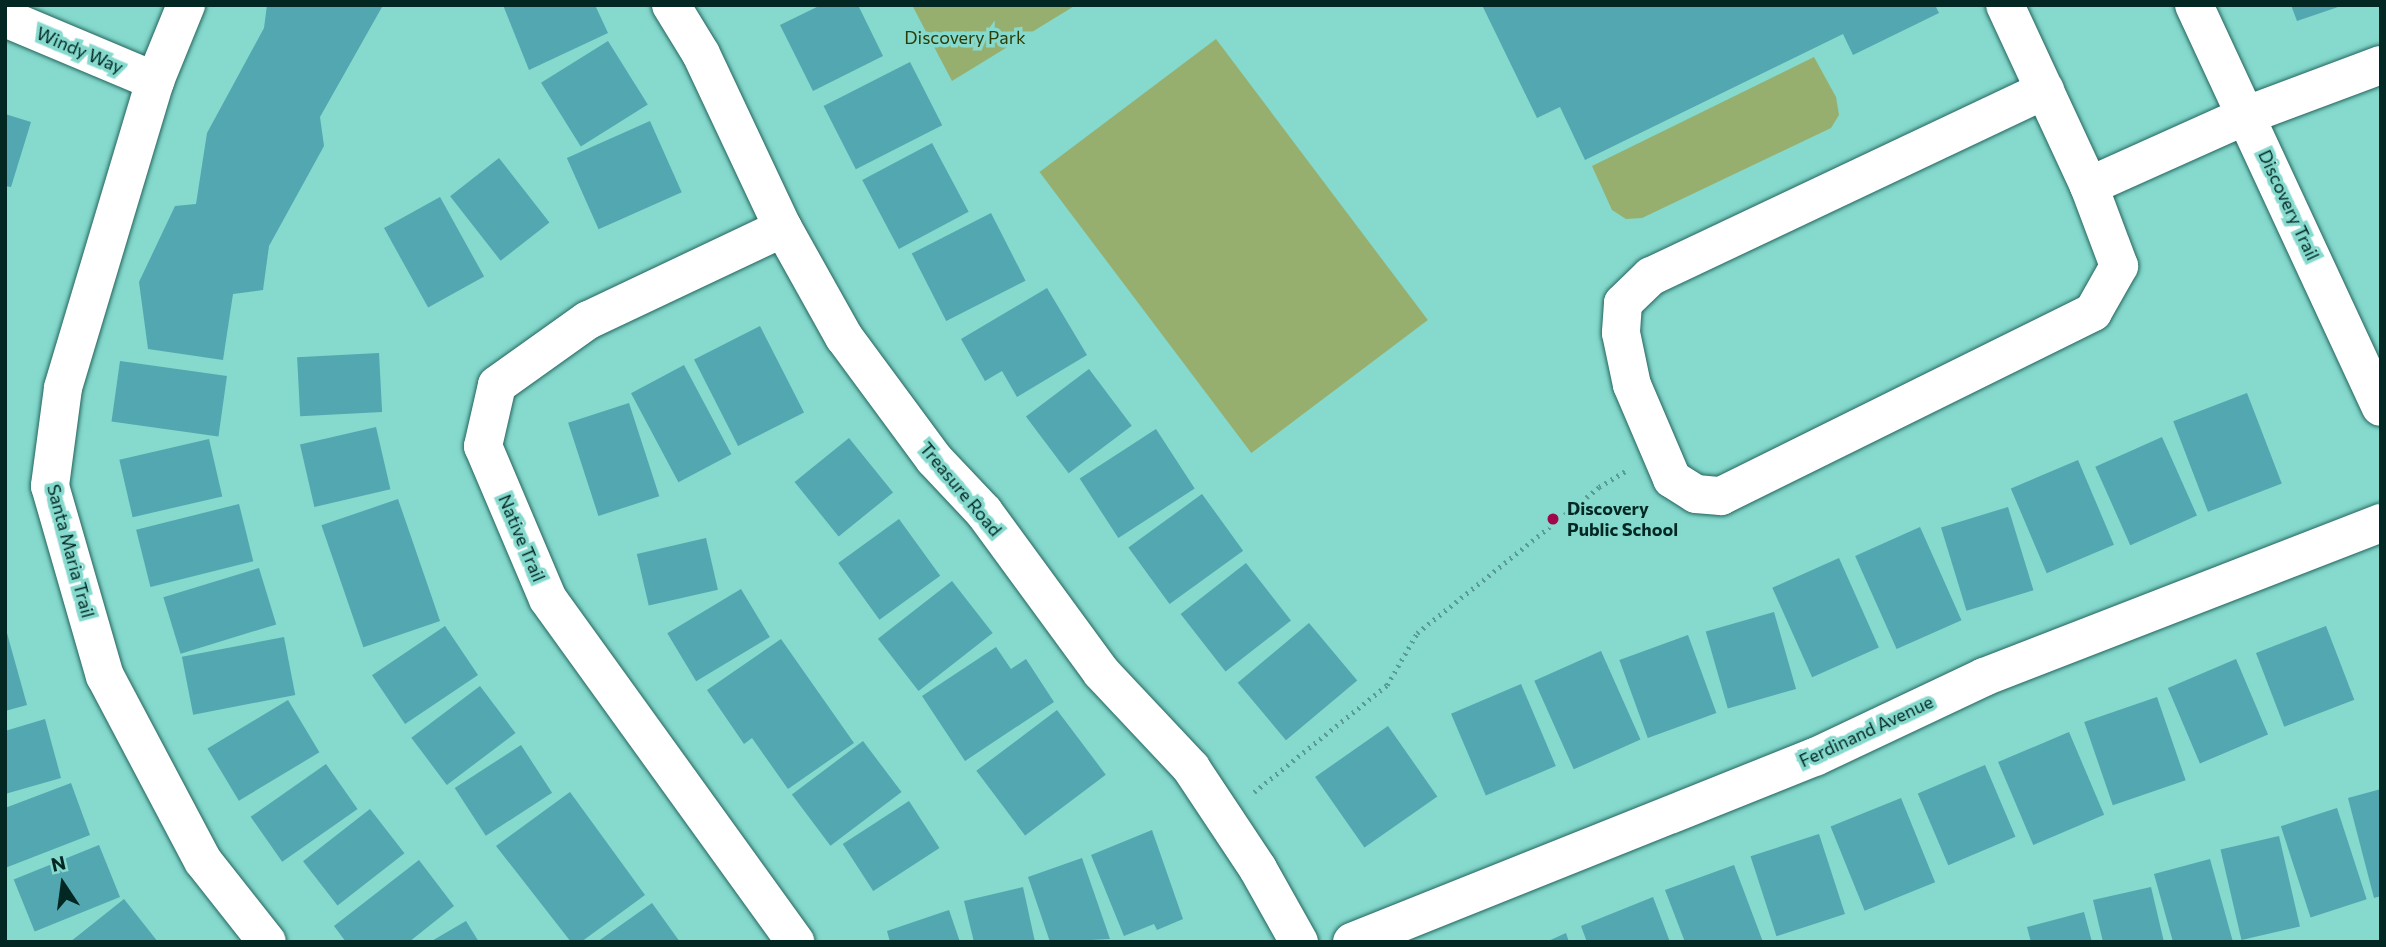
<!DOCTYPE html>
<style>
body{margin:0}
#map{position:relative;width:2386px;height:947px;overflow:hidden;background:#85d9cd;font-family:Commissioner,sans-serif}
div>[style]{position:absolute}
.green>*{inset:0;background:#97af6e;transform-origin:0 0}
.building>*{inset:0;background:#52a7b0;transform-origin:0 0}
.path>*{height:4.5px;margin-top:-2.25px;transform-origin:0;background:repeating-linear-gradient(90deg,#589c93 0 2px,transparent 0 7px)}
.roads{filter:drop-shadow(0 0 2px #24655e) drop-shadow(0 0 2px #24655e)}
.minor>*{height:38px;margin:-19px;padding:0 19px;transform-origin:19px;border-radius:19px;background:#fff}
.dots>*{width:19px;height:19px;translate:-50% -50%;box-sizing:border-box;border:4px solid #85d9cd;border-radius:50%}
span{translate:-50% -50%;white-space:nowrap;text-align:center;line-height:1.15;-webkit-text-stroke:7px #85d9cd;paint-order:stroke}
.park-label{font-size:18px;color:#2d3c06}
.street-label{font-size:18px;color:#032824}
.poi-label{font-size:18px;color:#032824;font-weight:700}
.left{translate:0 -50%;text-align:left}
.frame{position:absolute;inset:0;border:7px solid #032824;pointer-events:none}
.north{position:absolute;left:28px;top:849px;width:70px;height:70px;-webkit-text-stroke:5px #85d9cd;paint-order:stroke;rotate:347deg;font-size:19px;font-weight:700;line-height:28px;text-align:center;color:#032824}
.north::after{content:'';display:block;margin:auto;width:24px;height:32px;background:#032824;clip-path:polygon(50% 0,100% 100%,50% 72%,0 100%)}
</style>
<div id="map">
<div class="green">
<div style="clip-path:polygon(912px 5px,1076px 5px,952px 81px)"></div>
<div style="left:1216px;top:39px;width:352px;height:221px;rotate:53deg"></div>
<div style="clip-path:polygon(1814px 57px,1836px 97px,1839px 115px,1831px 128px,1642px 218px,1626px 219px,1612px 210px,1592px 166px)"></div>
</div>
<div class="building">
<div style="clip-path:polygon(267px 5px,382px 7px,320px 117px,324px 146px,269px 246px,263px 290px,233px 294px,223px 360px,148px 349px,139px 282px,175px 206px,196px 204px,207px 133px,264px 28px)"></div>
<div style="clip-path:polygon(503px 5px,595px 5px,608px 33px,529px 70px)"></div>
<div style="clip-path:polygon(821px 5px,858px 5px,883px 56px,813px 91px,780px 25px)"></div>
<div style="clip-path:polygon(1482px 5px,1935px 5px,1939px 13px,1853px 55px,1843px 34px,1585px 160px,1560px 107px,1537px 118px)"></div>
<div style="clip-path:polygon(2291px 5px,2341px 5px,2341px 6px,2297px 21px)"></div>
<div style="left:608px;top:41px;width:75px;height:79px;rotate:58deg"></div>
<div style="left:910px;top:62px;width:71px;height:97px;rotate:63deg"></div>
<div style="clip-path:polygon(5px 114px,31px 122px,11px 187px,5px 186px)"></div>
<div style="left:650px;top:121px;width:78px;height:91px;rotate:66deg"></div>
<div style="left:932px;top:143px;width:78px;height:79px;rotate:62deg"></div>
<div style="left:499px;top:158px;width:82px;height:62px;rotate:52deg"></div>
<div style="left:440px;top:197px;width:91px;height:64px;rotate:61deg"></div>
<div style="left:991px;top:213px;width:76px;height:89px;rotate:63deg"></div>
<div style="clip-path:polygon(1047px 288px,1087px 355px,1017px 397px,1002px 371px,985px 381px,961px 339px)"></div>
<div style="left:760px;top:326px;width:97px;height:74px;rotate:63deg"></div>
<div style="left:379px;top:353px;width:59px;height:82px;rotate:87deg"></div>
<div style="left:120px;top:361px;width:108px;height:61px;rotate:8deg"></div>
<div style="left:684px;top:365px;width:101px;height:60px;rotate:62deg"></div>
<div style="left:1089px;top:369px;width:71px;height:79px;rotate:53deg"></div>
<div style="left:2247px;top:393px;width:97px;height:79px;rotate:69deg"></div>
<div style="left:629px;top:403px;width:98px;height:64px;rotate:72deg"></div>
<div style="left:376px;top:427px;width:64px;height:78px;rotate:77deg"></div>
<div style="left:1156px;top:429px;width:71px;height:91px;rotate:57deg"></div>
<div style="left:2162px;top:437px;width:86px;height:73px;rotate:66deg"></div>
<div style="left:849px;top:438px;width:70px;height:70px;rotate:51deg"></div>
<div style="left:209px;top:439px;width:59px;height:92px;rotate:77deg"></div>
<div style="left:2078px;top:460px;width:92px;height:73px;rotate:67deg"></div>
<div style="left:1202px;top:494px;width:70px;height:91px;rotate:54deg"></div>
<div style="left:398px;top:499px;width:129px;height:81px;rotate:71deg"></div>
<div style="left:239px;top:504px;width:59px;height:106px;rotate:76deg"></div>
<div style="left:2008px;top:507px;width:87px;height:70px;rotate:73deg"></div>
<div style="left:899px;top:519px;width:70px;height:75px;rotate:54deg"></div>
<div style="left:1920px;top:527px;width:102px;height:71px;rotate:66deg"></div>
<div style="left:706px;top:538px;width:53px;height:71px;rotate:77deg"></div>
<div style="left:1839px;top:558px;width:98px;height:73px;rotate:66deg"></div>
<div style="left:1246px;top:563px;width:73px;height:83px;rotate:52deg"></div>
<div style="left:259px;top:568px;width:59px;height:100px;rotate:73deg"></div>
<div style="left:952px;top:581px;width:66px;height:94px;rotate:52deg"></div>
<div style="left:741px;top:589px;width:56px;height:86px;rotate:59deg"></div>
<div style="left:1774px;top:612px;width:80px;height:71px;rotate:74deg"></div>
<div style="left:1309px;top:623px;width:75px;height:93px;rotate:50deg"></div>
<div style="clip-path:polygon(5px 626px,27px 705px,5px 711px)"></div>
<div style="left:445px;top:626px;width:59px;height:88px;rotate:56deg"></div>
<div style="left:2326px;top:626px;width:79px;height:75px;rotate:69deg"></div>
<div style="left:1688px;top:635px;width:83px;height:73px;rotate:70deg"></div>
<div style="left:284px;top:637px;width:59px;height:104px;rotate:79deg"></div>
<div style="clip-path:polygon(781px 639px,854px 743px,788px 789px,752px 738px,744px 744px,707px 690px)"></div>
<div style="clip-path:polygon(996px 647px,1011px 669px,1026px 659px,1054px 702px,965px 761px,922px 696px)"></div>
<div style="left:1601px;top:651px;width:97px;height:73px;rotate:66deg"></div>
<div style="left:2236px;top:659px;width:82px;height:74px;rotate:67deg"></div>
<div style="left:1521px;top:684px;width:89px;height:76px;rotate:67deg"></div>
<div style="left:480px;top:686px;width:59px;height:86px;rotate:53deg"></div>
<div style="left:2157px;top:697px;width:88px;height:77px;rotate:71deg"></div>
<div style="left:288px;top:700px;width:61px;height:94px;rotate:59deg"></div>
<div style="left:1057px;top:710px;width:81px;height:101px;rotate:53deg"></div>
<div style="clip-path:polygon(45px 719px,61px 778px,5px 794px,5px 731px)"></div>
<div style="left:1388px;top:726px;width:86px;height:89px;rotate:55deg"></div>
<div style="left:2069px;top:732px;width:90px;height:77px;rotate:67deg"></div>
<div style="left:863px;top:741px;width:64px;height:89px;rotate:53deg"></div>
<div style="left:521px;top:745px;width:57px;height:79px;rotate:57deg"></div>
<div style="left:326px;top:764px;width:55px;height:92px;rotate:55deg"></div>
<div style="left:1985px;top:765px;width:78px;height:73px;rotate:67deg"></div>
<div style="clip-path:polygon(71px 783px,90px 835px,5px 868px,5px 808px)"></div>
<div style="clip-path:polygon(2381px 789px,2381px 896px,2374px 898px,2348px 798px)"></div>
<div style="clip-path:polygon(570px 792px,645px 895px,581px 942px,571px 942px,496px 846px)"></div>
<div style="left:1901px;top:798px;width:91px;height:76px;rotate:68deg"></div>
<div style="left:909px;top:801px;width:56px;height:79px;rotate:57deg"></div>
<div style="left:2337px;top:808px;width:96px;height:59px;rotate:72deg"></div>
<div style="left:370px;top:809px;width:56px;height:85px;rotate:52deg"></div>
<div style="clip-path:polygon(1152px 830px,1183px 919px,1157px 930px,1154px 924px,1124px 936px,1091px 855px)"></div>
<div style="left:1819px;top:834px;width:84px;height:72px;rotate:72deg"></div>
<div style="left:2279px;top:836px;width:93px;height:60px;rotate:77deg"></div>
<div style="left:99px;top:845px;width:56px;height:92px;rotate:68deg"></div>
<div style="clip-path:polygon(1082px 858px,1110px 939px,1050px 942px,1028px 877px)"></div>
<div style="clip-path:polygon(2210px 859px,2233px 942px,2173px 942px,2154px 874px)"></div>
<div style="clip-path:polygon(419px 860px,454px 906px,409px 942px,346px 942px,334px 926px)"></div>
<div style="clip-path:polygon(1734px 865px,1763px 942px,1685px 942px,1665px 890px)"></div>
<div style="clip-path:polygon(1023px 887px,1035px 942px,974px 942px,964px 901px)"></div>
<div style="clip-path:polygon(2151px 887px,2164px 942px,2103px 942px,2093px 900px)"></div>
<div style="clip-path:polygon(1653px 897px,1670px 942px,1587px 942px,1581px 926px)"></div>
<div style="clip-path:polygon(124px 899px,158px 942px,70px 942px)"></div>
<div style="clip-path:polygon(652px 903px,680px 942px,597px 942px)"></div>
<div style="clip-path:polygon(949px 910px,960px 942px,890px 942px,887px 931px)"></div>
<div style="clip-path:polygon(2084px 912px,2092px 942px,2031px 942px,2027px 927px)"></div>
<div style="clip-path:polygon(466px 921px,479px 942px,430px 942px)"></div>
<div style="clip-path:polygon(1566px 933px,1569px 942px,1546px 942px)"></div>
</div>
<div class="path">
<div style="left:1254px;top:792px;width:171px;rotate:-38.8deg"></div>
<div style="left:1387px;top:685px;width:60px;rotate:-60deg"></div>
<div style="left:1417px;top:633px;width:233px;rotate:-38.7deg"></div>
<div style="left:1599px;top:487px;width:31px;rotate:-31deg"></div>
</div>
<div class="roads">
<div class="minor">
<div style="left:186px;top:5px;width:82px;rotate:112.2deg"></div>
<div style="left:155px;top:81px;width:320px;rotate:106.7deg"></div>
<div style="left:63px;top:388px;width:99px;rotate:97.6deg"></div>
<div style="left:50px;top:486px;width:198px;rotate:73.9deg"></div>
<div style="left:105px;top:676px;width:209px;rotate:62.1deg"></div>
<div style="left:203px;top:861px;width:103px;rotate:51.7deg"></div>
<div style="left:671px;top:5px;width:57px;rotate:58.5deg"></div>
<div style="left:701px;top:54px;width:192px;rotate:64.8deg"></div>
<div style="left:783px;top:228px;width:125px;rotate:60.8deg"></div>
<div style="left:844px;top:337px;width:152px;rotate:53.6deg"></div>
<div style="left:934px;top:459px;width:73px;rotate:46.7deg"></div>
<div style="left:984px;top:512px;width:198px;rotate:53.8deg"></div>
<div style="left:1101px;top:672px;width:132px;rotate:46.8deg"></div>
<div style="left:1191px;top:768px;width:121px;rotate:56.4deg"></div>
<div style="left:1258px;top:869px;width:84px;rotate:60.7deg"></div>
<div style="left:2005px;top:5px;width:200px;rotate:65.1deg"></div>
<div style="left:2089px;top:186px;width:173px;rotate:-24.2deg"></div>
<div style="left:2247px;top:115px;width:143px;rotate:-20.5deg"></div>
<div style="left:2194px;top:5px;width:443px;rotate:65.1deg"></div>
<div style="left:5px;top:18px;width:163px;rotate:22.8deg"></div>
<div style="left:2045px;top:90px;width:436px;rotate:154.7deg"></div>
<div style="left:1651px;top:276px;width:39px;rotate:136deg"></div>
<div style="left:1623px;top:303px;width:30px;rotate:94deg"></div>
<div style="left:1621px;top:333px;width:53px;rotate:78.1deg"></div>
<div style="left:1632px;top:385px;width:102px;rotate:66.9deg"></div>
<div style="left:1672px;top:479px;width:28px;rotate:32deg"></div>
<div style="left:1696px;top:494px;width:25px;rotate:5deg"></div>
<div style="left:1721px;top:496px;width:415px;rotate:-26.3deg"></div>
<div style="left:2093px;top:312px;width:53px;rotate:-60.5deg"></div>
<div style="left:2119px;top:266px;width:85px;rotate:-110.6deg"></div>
<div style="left:783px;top:228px;width:216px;rotate:154.7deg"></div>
<div style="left:588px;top:320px;width:112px;rotate:144.5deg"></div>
<div style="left:497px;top:385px;width:63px;rotate:102.9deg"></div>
<div style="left:483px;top:446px;width:166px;rotate:67deg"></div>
<div style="left:548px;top:599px;width:423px;rotate:54.2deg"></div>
<div style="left:1352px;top:942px;width:499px;rotate:-21.8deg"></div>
<div style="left:1815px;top:757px;width:187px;rotate:-25.3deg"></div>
<div style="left:1984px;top:677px;width:426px;rotate:-21.2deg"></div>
</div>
</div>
<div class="dots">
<div style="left:1553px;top:519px;background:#a0064a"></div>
</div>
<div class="park-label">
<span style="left:965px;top:37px">Discovery Park</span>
</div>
<div class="street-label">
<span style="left:80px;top:50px;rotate:23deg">Windy Way</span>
<span style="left:2289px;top:205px;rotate:65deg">Discovery Trail</span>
<span style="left:961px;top:489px;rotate:50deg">Treasure Road</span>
<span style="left:522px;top:538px;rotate:67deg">Native Trail</span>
<span style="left:71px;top:551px;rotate:75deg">Santa Maria Trail</span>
<span style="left:1866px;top:731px;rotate:-25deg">Ferdinand Avenue</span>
</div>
<div class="poi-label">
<span class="left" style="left:1567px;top:519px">Discovery<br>Public School</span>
</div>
<div class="frame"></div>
<div class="north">N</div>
</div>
